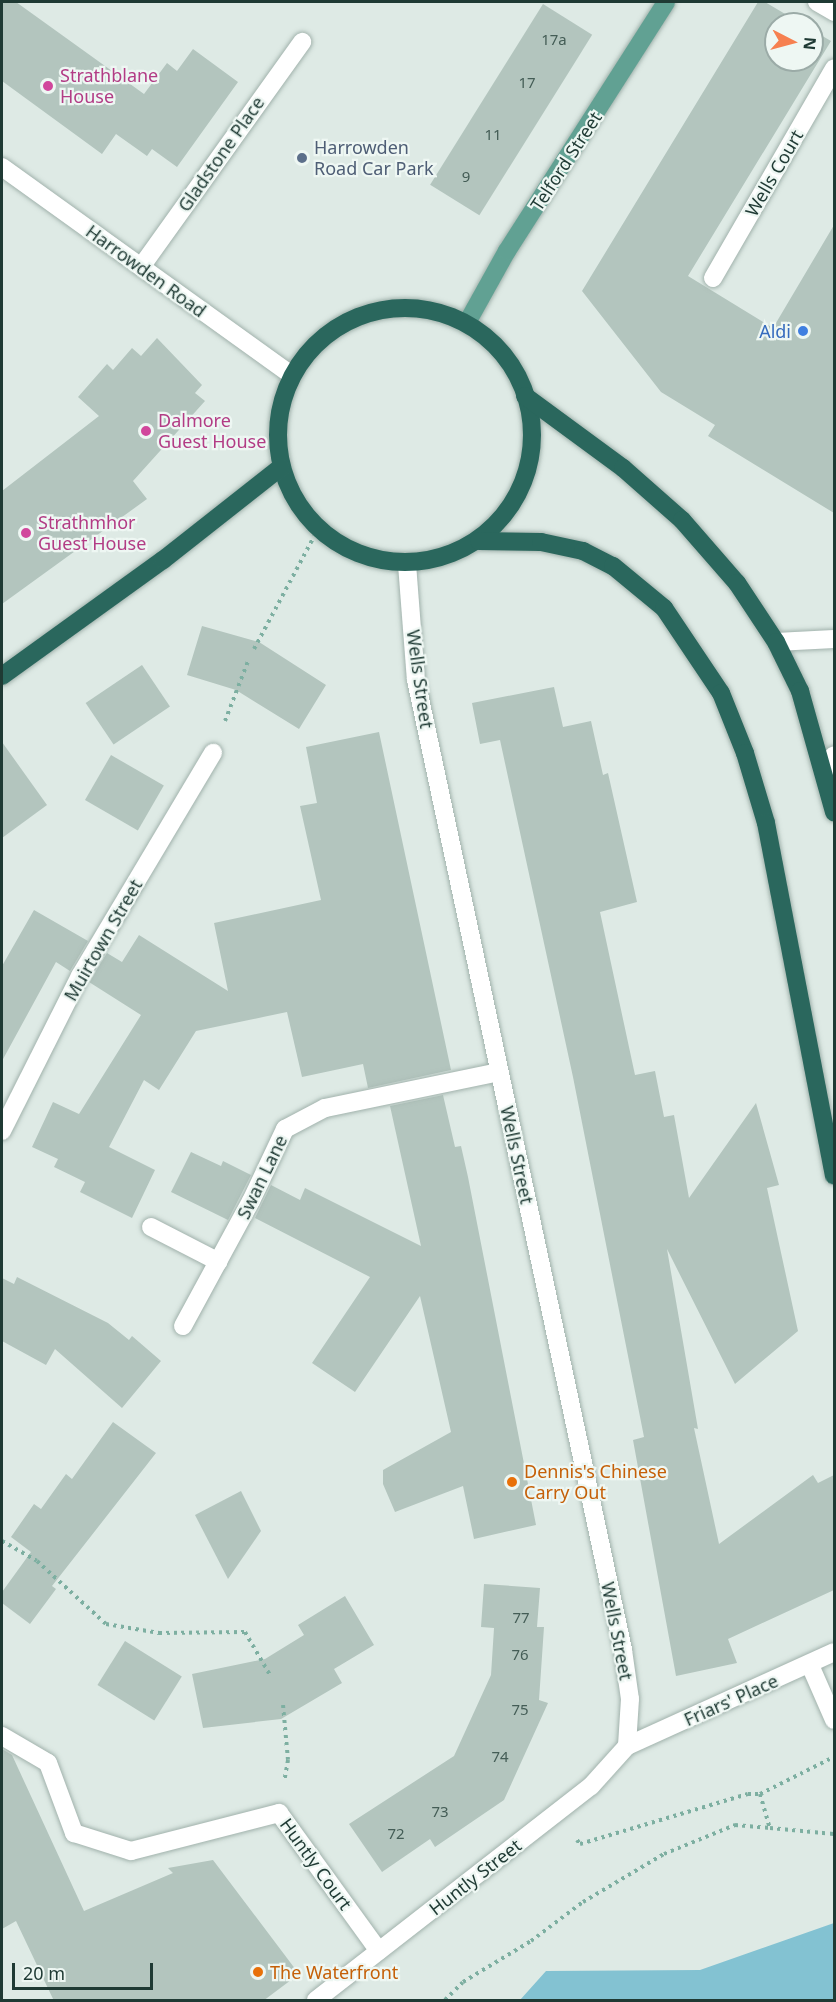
<!DOCTYPE html>
<style>
body{margin:0}
#map{position:relative;width:836px;height:2002px;overflow:hidden;background:#deeae5;font-family:"Noto Sans",sans-serif}
div>[style]{position:absolute}
.water>*{inset:0;background:#83c2d2}
.building>*{inset:0;background:#b3c5be;transform-origin:0 0}
.path>*{height:4px;margin-top:-2px;transform-origin:0;background:repeating-linear-gradient(90deg,#7dafa1 0 3px,transparent 0 7.5px)}
.roads{filter:drop-shadow(0 0 2px #a1b2ac) drop-shadow(0 0 2px #a1b2ac)}
.minor>*{height:18px;margin:-9px;padding:0 9px;transform-origin:9px;border-radius:9px;background:#fff}
.major>*{height:18px;margin:-9px;padding:0 9px;transform-origin:9px;border-radius:9px;background:#61a193}
.highway>*{height:18px;margin:-9px;padding:0 9px;transform-origin:9px;border-radius:9px;background:#2a675d}
.highway>.ring{margin:-9px;padding:0;box-sizing:content-box;background:none;border:18px solid #2a675d;border-radius:50%}
.dots>*{width:16px;height:16px;translate:-50% -50%;box-sizing:border-box;border:3px solid #eef7f3;border-radius:50%}
span{translate:-50% -50%;white-space:nowrap;text-align:center;line-height:1.15;-webkit-text-stroke:4.5px #eef7f3;paint-order:stroke}
.number-label{font-size:15px;color:#445d56}
.number-label span{-webkit-text-stroke-width:0}
.hotel-label{font-size:18px;color:#b23c85}
.left{translate:0 -50%;text-align:left}
.service-label{font-size:18px;color:#4e5e75}
.street-label{font-size:18px;color:#1f3a34}
.shop-label{font-size:18px;color:#366cbe}
.right{translate:-100% -50%;text-align:right}
.food-label{font-size:18px;color:#c56008}
.frame{position:absolute;inset:0;border:3px solid #1f3a34;pointer-events:none}
.north{position:absolute;left:764px;top:12px;width:60px;height:60px;box-sizing:border-box;background:#eef7f3;border:2px solid #9baba7;border-radius:50%;rotate:96deg;font-size:16px;font-weight:700;line-height:24px;text-align:center;color:#1f3a34}
.north::after{content:'';display:block;margin:auto;width:21px;height:27px;background:#f68050;clip-path:polygon(50% 0,100% 100%,50% 72%,0 100%)}
.scale{position:absolute;left:12px;top:1963px;width:141px;height:27px;box-sizing:border-box;border:3px solid #1f3a34;border-top:0;padding-left:8px;font-size:18px;line-height:21px;white-space:nowrap;color:#1f3a34;-webkit-text-stroke:4px #eef7f3;paint-order:stroke}
</style>
<div id="map">
<div class="water">
<div style="clip-path:polygon(834px 1923px,834px 2000px,520px 2000px,546px 1971px,700px 1970px)"></div>
</div>
<div class="building">
<div style="clip-path:polygon(2px 2px,16px 2px,144px 94px,167px 63px,177px 71px,193px 49px,238px 82px,177px 167px,152px 149px,147px 156px,116px 134px,102px 154px,2px 81px)"></div>
<div style="clip-path:polygon(758px 2px,765px 2px,802px 24px,776px 24px,776px 60px,812px 60px,812px 30px,831px 41px,688px 276px,773px 328px,834px 225px,834px 513px,708px 436px,715px 425px,661px 392px,582px 291px)"></div>
<div style="left:543px;top:4px;width:58px;height:213px;rotate:32deg"></div>
<div style="clip-path:polygon(157px 338px,202px 385px,195px 393px,205px 401px,133px 481px,147px 499px,2px 604px,2px 491px,99px 416px,78px 397px,107px 364px,113px 370px,132px 348px,141px 356px)"></div>
<div style="clip-path:polygon(202px 626px,259px 642px,326px 685px,299px 729px,236px 690px,187px 675px)"></div>
<div style="left:142px;top:665px;width:50px;height:68px;rotate:56deg"></div>
<div style="clip-path:polygon(554px 687px,563px 727px,591px 721px,603px 775px,608px 773px,637px 902px,600px 912px,635px 1075px,655px 1071px,664px 1117px,674px 1115px,689px 1198px,756px 1103px,779px 1185px,767px 1188px,798px 1331px,735px 1384px,667px 1249px,698px 1429px,694px 1428px,719px 1544px,813px 1475px,818px 1483px,834px 1475px,834px 1590px,728px 1639px,737px 1663px,676px 1676px,633px 1440px,644px 1437px,573px 1077px,500px 740px,480px 744px,472px 703px)"></div>
<div style="clip-path:polygon(379px 732px,451px 1070px,368px 1088px,363px 1064px,302px 1077px,287px 1012px,196px 1031px,159px 1090px,144px 1080px,109px 1147px,155px 1170px,132px 1218px,80px 1192px,85px 1182px,54px 1167px,58px 1159px,32px 1147px,53px 1102px,79px 1114px,141px 1015px,89px 982px,107px 953px,122px 962px,139px 935px,228px 991px,214px 923px,321px 900px,300px 806px,317px 803px,306px 747px)"></div>
<div style="clip-path:polygon(2px 742px,47px 805px,2px 838px)"></div>
<div style="left:111px;top:755px;width:61px;height:52px;rotate:30deg"></div>
<div style="clip-path:polygon(34px 910px,88px 941px,70px 971px,56px 962px,2px 1061px,2px 966px)"></div>
<div style="clip-path:polygon(443px 1095px,455px 1147px,461px 1146px,468px 1177px,536px 1525px,474px 1539px,463px 1486px,395px 1512px,383px 1484px,383px 1470px,451px 1432px,420px 1296px,355px 1392px,312px 1363px,370px 1277px,255px 1218px,271px 1185px,300px 1200px,305px 1188px,421px 1246px,390px 1106px)"></div>
<div style="clip-path:polygon(191px 1152px,221px 1166px,223px 1161px,251px 1175px,228px 1220px,171px 1192px)"></div>
<div style="clip-path:polygon(17px 1277px,108px 1323px,129px 1340px,132px 1336px,161px 1361px,122px 1408px,55px 1349px,46px 1365px,2px 1341px,2px 1278px,14px 1284px)"></div>
<div style="clip-path:polygon(113px 1422px,156px 1453px,52px 1586px,56px 1589px,30px 1624px,2px 1603px,2px 1592px,31px 1552px,11px 1537px,34px 1504px,41px 1509px,66px 1474px,72px 1479px)"></div>
<div style="clip-path:polygon(241px 1491px,261px 1531px,228px 1579px,195px 1515px)"></div>
<div style="clip-path:polygon(484px 1584px,540px 1588px,537px 1627px,544px 1627px,539px 1700px,548px 1703px,504px 1800px,435px 1847px,430px 1839px,382px 1872px,349px 1824px,454px 1756px,491px 1675px,494px 1628px,481px 1627px)"></div>
<div style="clip-path:polygon(345px 1596px,374px 1645px,334px 1669px,342px 1683px,281px 1719px,203px 1728px,192px 1674px,265px 1659px,304px 1635px,298px 1625px)"></div>
<div style="left:125px;top:1641px;width:67px;height:52px;rotate:32deg"></div>
<div style="clip-path:polygon(2px 1749px,12px 1755px,84px 1911px,173px 1873px,168px 1868px,213px 1860px,299px 1974px,263px 2001px,54px 2001px,16px 1921px,2px 1929px)"></div>
</div>
<div class="path">
<div style="left:254px;top:649px;width:136px;rotate:-61.9deg"></div>
<div style="left:225px;top:721px;width:64px;rotate:-69deg"></div>
<div style="left:2px;top:1541px;width:40px;rotate:29.7deg"></div>
<div style="left:37px;top:1561px;width:93px;rotate:42.4deg"></div>
<div style="left:106px;top:1624px;width:54px;rotate:9.6deg"></div>
<div style="left:159px;top:1633px;width:86px;rotate:-0.7deg"></div>
<div style="left:245px;top:1632px;width:50px;rotate:59.8deg"></div>
<div style="left:283px;top:1705px;width:55px;rotate:84.8deg"></div>
<div style="left:288px;top:1760px;width:22px;rotate:100deg"></div>
<div style="left:760px;top:1794px;width:35px;rotate:74deg"></div>
<div style="left:770px;top:1828px;width:64px;rotate:5.4deg"></div>
<div style="left:577px;top:1840px;width:5px;rotate:53deg"></div>
<div style="left:580px;top:1844px;width:175px;rotate:-16.6deg"></div>
<div style="left:748px;top:1794px;width:12px"></div>
<div style="left:760px;top:1794px;width:83px;rotate:-26.6deg"></div>
<div style="left:445px;top:2000px;width:25px;rotate:-45deg"></div>
<div style="left:463px;top:1982px;width:79px;rotate:-31.1deg"></div>
<div style="left:531px;top:1941px;width:65px;rotate:-36.9deg"></div>
<div style="left:583px;top:1902px;width:94px;rotate:-30.7deg"></div>
<div style="left:664px;top:1854px;width:77px;rotate:-22.2deg"></div>
<div style="left:735px;top:1825px;width:35px;rotate:5deg"></div>
</div>
<div class="roads">
<div class="minor">
<div style="left:817px;top:2px;width:20px;rotate:30deg"></div>
<div style="left:2px;top:167px;width:356px;rotate:35.7deg"></div>
<div style="left:141px;top:267px;width:277px;rotate:-54.4deg"></div>
<div style="left:713px;top:278px;width:242px;rotate:-60deg"></div>
<div style="left:407px;top:564px;width:116px;rotate:85.6deg"></div>
<div style="left:416px;top:680px;width:992px;rotate:77.95deg"></div>
<div style="left:623px;top:1650px;width:49px;rotate:81.9deg"></div>
<div style="left:630px;top:1699px;width:47px;rotate:93.7deg"></div>
<div style="left:776px;top:642px;width:58px;rotate:-3deg"></div>
<div style="left:825px;top:770px;width:17px;rotate:-59deg"></div>
<div style="left:2px;top:1131px;width:174px;rotate:-63.3deg"></div>
<div style="left:80px;top:976px;width:260px;rotate:-59.2deg"></div>
<div style="left:151px;top:1227px;width:76px;rotate:27.2deg"></div>
<div style="left:183px;top:1326px;width:142px;rotate:-61.5deg"></div>
<div style="left:251px;top:1201px;width:80px;rotate:-64.7deg"></div>
<div style="left:285px;top:1129px;width:45px;rotate:-27.7deg"></div>
<div style="left:325px;top:1108px;width:178px;rotate:-11.7deg"></div>
<div style="left:810px;top:1665px;width:60px;rotate:66.4deg"></div>
<div style="left:2px;top:1736px;width:53px;rotate:30.4deg"></div>
<div style="left:48px;top:1763px;width:75px;rotate:69.6deg"></div>
<div style="left:74px;top:1833px;width:60px;rotate:17.5deg"></div>
<div style="left:131px;top:1851px;width:153px;rotate:-14.4deg"></div>
<div style="left:279px;top:1813px;width:170px;rotate:54.1deg"></div>
<div style="left:316px;top:2000px;width:348px;rotate:-37.9deg"></div>
<div style="left:591px;top:1786px;width:54px;rotate:-48deg"></div>
<div style="left:627px;top:1746px;width:227px;rotate:-24.4deg"></div>
</div>
<div class="major">
<div style="left:468px;top:321px;width:80px;rotate:-60.9deg"></div>
<div style="left:507px;top:251px;width:295px;rotate:-57.4deg"></div>
</div>
<div class="highway">
<div class="ring" style="left:278px;top:308px;width:236px;height:236px"></div>
<div style="left:525px;top:396px;width:122px;rotate:36.3deg"></div>
<div style="left:623px;top:468px;width:79px;rotate:41.4deg"></div>
<div style="left:682px;top:520px;width:84px;rotate:48.9deg"></div>
<div style="left:737px;top:583px;width:71px;rotate:56.5deg"></div>
<div style="left:776px;top:642px;width:55px;rotate:63.9deg"></div>
<div style="left:800px;top:691px;width:126px;rotate:74.3deg"></div>
<div style="left:479px;top:541px;width:62px;rotate:0.9deg"></div>
<div style="left:541px;top:542px;width:43px;rotate:12.1deg"></div>
<div style="left:583px;top:551px;width:34px;rotate:27deg"></div>
<div style="left:613px;top:566px;width:66px;rotate:39.5deg"></div>
<div style="left:664px;top:608px;width:102px;rotate:56.2deg"></div>
<div style="left:721px;top:693px;width:65px;rotate:68.2deg"></div>
<div style="left:745px;top:753px;width:73px;rotate:73.3deg"></div>
<div style="left:766px;top:823px;width:359px;rotate:79.1deg"></div>
<div style="left:2px;top:676px;width:198px;rotate:-35.8deg"></div>
<div style="left:163px;top:560px;width:150px;rotate:-38.2deg"></div>
</div>
</div>
<div class="dots">
<div style="left:48px;top:86px;background:#d1479c"></div>
<div style="left:302px;top:158px;background:#5c6f8a"></div>
<div style="left:803px;top:331px;background:#3f7fe0"></div>
<div style="left:146px;top:431px;background:#d1479c"></div>
<div style="left:26px;top:533px;background:#d1479c"></div>
<div style="left:512px;top:1482px;background:#e8710a"></div>
<div style="left:258px;top:1972px;background:#e8710a"></div>
</div>
<div class="number-label">
<span style="left:554px;top:40px">17a</span>
<span style="left:527px;top:83px">17</span>
<span style="left:493px;top:135px">11</span>
<span style="left:466px;top:177px">9</span>
<span style="left:521px;top:1618px">77</span>
<span style="left:520px;top:1655px">76</span>
<span style="left:520px;top:1710px">75</span>
<span style="left:500px;top:1757px">74</span>
<span style="left:440px;top:1812px">73</span>
<span style="left:396px;top:1834px">72</span>
</div>
<div class="hotel-label">
<span class="left" style="left:60px;top:86px">Strathblane<br>House</span>
<span class="left" style="left:158px;top:431px">Dalmore<br>Guest House</span>
<span class="left" style="left:38px;top:533px">Strathmhor<br>Guest House</span>
</div>
<div class="service-label">
<span class="left" style="left:314px;top:158px">Harrowden<br>Road Car Park</span>
</div>
<div class="street-label">
<span style="left:221px;top:154px;rotate:-55deg">Gladstone Place</span>
<span style="left:566px;top:161px;rotate:-57deg">Telford Street</span>
<span style="left:774px;top:173px;rotate:-60deg">Wells Court</span>
<span style="left:146px;top:271px;rotate:36deg">Harrowden Road</span>
<span style="left:420px;top:679px;rotate:82deg">Wells Street</span>
<span style="left:103px;top:940px;rotate:-60deg">Muirtown Street</span>
<span style="left:517px;top:1155px;rotate:78deg">Wells Street</span>
<span style="left:262px;top:1177px;rotate:-64deg">Swan Lane</span>
<span style="left:617px;top:1631px;rotate:79deg">Wells Street</span>
<span style="left:731px;top:1700px;rotate:-24deg">Friars' Place</span>
<span style="left:316px;top:1864px;rotate:54deg">Huntly Court</span>
<span style="left:475px;top:1877px;rotate:-38deg">Huntly Street</span>
</div>
<div class="shop-label">
<span class="right" style="left:791px;top:331px">Aldi</span>
</div>
<div class="food-label">
<span class="left" style="left:524px;top:1482px">Dennis's Chinese<br>Carry Out</span>
<span class="left" style="left:270px;top:1972px">The Waterfront</span>
</div>
<div class="frame"></div>
<div class="north">N</div>
<div class="scale">20 m</div>
</div>
